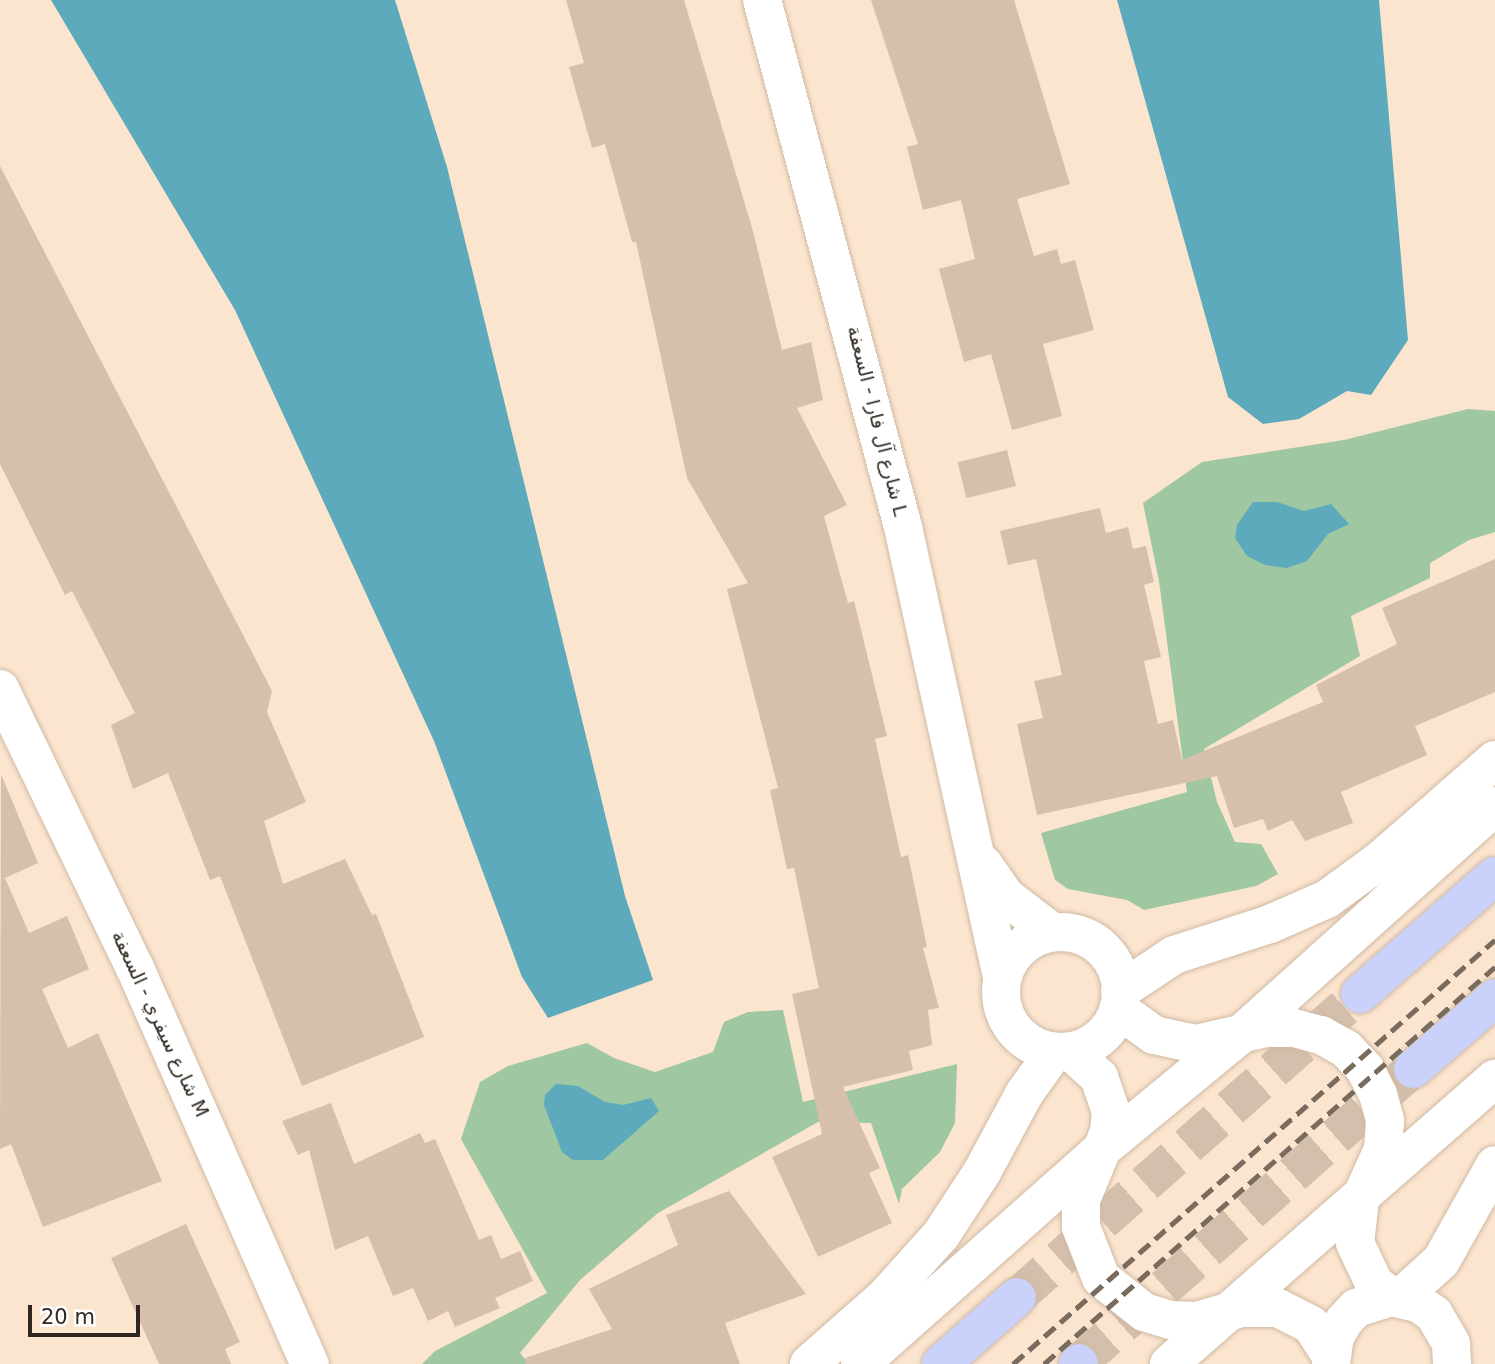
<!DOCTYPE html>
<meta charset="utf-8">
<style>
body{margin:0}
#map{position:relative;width:1495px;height:1364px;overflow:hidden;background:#fce5cf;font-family:"DejaVu Sans",Vazirmatn,sans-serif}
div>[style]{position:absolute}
.green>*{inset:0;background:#9ec7a2}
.water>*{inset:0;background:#5caabb}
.building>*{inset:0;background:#d6c0ab;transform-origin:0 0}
.major-tunnel>*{height:38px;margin-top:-19px;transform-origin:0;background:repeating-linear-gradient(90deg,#d3bfac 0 38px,transparent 0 57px)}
.roads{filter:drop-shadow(0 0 2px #d0baa4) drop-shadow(0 0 2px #d0baa4)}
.minor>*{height:38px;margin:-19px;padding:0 19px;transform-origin:19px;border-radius:19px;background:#fff}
.minor>.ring{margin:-19px;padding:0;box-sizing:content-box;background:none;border:38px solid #fff;border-radius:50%}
.major>*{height:38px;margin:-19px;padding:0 19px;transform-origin:19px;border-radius:19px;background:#cad1fa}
.rail>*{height:5px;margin-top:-2.5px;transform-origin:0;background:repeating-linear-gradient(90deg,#796c5f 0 14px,transparent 0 21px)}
span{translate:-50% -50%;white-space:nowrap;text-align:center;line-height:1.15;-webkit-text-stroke:7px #fff;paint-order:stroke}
.street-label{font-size:19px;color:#2f271f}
.scale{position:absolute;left:28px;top:1305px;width:112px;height:32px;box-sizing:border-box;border:4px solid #2f271f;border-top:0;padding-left:9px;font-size:21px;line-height:24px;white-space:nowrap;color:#2f271f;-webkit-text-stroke:5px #fff;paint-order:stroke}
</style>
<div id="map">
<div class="green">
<div style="clip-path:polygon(1468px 409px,1495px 411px,1495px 532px,1469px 540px,1430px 563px,1430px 578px,1351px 616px,1360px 656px,1204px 749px,1217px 802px,1235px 842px,1261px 844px,1278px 874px,1256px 886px,1144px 910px,1127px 900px,1068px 889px,1055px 880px,1041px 833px,1187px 792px,1159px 581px,1143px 503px,1202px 462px,1344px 440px)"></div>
<div style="clip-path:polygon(783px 1010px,803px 1102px,957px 1064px,955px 1123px,940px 1152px,902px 1189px,899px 1204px,871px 1123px,818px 1122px,658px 1213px,580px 1280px,520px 1353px,529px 1364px,422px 1364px,435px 1351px,547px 1293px,461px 1139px,480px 1082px,508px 1066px,587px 1043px,614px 1058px,655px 1072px,713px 1052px,724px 1022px,748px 1012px)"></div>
</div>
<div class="water">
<div style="clip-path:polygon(51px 0,395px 0,447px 167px,625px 896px,653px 980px,548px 1018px,522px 977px,434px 741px,235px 310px)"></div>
<div style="clip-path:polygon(1117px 0,1379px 0,1408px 340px,1371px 395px,1347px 391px,1299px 419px,1263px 424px,1228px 397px)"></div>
<div style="clip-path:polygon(1253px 502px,1277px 502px,1304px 511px,1331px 504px,1349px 524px,1328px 534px,1307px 561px,1287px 568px,1265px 565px,1247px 556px,1235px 538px,1237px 525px)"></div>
<div style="clip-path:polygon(556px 1084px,578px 1086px,605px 1102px,623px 1105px,651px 1098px,659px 1111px,603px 1160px,573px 1160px,562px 1152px,544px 1105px,545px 1095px)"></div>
</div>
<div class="building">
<div style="clip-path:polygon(566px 0,684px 0,753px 231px,782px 350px,811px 342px,823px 400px,797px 408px,847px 505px,824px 516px,848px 603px,854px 601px,887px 736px,875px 739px,901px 857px,908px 855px,927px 947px,923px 948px,939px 1008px,928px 1010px,932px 1045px,909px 1051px,913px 1070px,843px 1087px,880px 1168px,869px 1173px,892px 1223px,818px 1257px,772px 1157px,822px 1134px,792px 994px,819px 988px,794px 868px,787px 869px,770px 790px,778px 788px,727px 589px,748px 583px,687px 478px,636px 242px,632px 242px,605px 144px,592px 148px,569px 67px,584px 63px)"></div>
<div style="clip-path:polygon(871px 0,1014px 0,1070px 184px,1017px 199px,1034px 256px,1057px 249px,1061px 264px,1075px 260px,1094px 330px,1043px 344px,1062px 416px,1012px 430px,991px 354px,964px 362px,939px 269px,975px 259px,961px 200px,923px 210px,907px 147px,918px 144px)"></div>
<div style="clip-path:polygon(0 166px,272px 691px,267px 712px,306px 802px,264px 821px,283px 884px,345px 859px,372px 915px,376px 914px,424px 1037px,302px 1086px,220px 876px,210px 880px,168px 773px,133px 789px,111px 725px,135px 713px,72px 591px,65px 595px,0 464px)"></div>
<div style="left:1007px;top:450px;width:37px;height:51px;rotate:76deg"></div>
<div style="clip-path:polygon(1100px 508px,1106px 533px,1128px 527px,1133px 549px,1146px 546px,1154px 582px,1144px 585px,1161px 657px,1144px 661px,1158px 724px,1173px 720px,1182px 760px,1323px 702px,1316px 685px,1397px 644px,1382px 608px,1495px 559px,1495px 692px,1415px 726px,1427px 755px,1341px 792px,1353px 823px,1305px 841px,1292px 820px,1268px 831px,1263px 819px,1234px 828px,1217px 776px,1037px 815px,1017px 724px,1043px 718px,1034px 681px,1062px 675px,1036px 559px,1008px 565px,1000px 531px)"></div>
<div style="clip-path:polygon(1px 774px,38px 863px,5px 878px,29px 933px,67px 916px,89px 969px,42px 989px,68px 1048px,98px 1033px,162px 1181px,43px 1227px,11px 1144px,0 1149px)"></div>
<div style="clip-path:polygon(331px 1103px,354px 1164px,420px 1133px,425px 1143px,435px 1139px,479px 1240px,491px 1235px,501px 1259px,520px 1251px,533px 1281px,495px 1298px,500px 1308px,455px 1327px,448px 1311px,428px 1321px,413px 1288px,393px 1296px,368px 1236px,335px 1250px,309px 1150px,298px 1155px,282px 1121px)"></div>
<div style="clip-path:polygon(729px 1191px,806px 1294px,725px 1323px,740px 1364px,526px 1364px,525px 1358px,612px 1329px,589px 1289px,678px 1245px,666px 1215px)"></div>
<div style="clip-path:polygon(186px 1224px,240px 1342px,225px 1349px,231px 1364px,159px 1364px,111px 1258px)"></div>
</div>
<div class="major-tunnel">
<div style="left:1017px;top:1297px;width:458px;rotate:-41.5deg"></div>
<div style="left:1079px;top:1363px;width:445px;rotate:-41.4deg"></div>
</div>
<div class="roads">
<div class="minor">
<div style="left:762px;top:0;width:546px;rotate:75.02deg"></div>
<div style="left:903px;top:527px;width:460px;rotate:77.6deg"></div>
<div style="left:0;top:689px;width:310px;rotate:64.2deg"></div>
<div style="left:135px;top:968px;width:433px;rotate:66.2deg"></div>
<div style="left:983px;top:864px;width:39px;rotate:55deg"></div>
<div style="left:1005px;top:896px;width:59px;rotate:37.5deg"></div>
<div class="ring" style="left:1001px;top:932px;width:82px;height:82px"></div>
<div style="left:1120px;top:991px;width:65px;rotate:-33.7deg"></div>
<div style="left:1174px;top:955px;width:101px;rotate:-17.9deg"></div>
<div style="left:1270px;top:924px;width:62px;rotate:-23.7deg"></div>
<div style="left:1327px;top:899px;width:63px;rotate:-36deg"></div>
<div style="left:1378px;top:862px;width:155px;rotate:-41.1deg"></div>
<div style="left:1118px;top:1009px;width:44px;rotate:35.8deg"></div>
<div style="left:1154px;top:1035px;width:43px;rotate:12.1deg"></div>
<div style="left:1196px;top:1044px;width:72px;rotate:-12.9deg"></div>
<div style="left:1266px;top:1028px;width:28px"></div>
<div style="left:1294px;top:1028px;width:28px;rotate:15deg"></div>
<div style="left:1321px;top:1035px;width:29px;rotate:29deg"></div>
<div style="left:1346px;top:1049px;width:28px;rotate:46deg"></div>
<div style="left:1365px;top:1069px;width:28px;rotate:63deg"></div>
<div style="left:1378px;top:1094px;width:28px;rotate:75deg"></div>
<div style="left:1385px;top:1121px;width:28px;rotate:94deg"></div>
<div style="left:1383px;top:1149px;width:56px;rotate:114.3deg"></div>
<div style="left:1360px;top:1200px;width:43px;rotate:96.6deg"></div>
<div style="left:1355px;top:1243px;width:44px;rotate:64.6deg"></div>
<div style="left:1374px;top:1283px;width:22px;rotate:39deg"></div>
<div style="left:1071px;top:1052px;width:38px;rotate:42deg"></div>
<div style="left:1099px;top:1077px;width:37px;rotate:71deg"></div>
<div style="left:1111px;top:1112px;width:20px;rotate:96deg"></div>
<div style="left:1109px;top:1132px;width:74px;rotate:112.4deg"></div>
<div style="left:1081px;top:1200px;width:27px;rotate:90deg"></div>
<div style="left:1081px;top:1227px;width:55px;rotate:68.6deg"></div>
<div style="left:1101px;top:1278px;width:55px;rotate:38.3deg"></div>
<div style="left:1144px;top:1312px;width:27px;rotate:17deg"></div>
<div style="left:1170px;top:1320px;width:27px;rotate:2deg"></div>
<div style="left:1197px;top:1321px;width:46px;rotate:-16.5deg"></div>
<div style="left:1241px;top:1308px;width:37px"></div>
<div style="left:1278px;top:1308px;width:37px;rotate:27deg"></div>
<div style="left:1311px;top:1325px;width:37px;rotate:57deg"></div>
<div style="left:1400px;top:1298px;width:55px;rotate:-42.1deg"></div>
<div style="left:1441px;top:1261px;width:110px;rotate:-60.6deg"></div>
<div style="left:809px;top:1364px;width:103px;rotate:-41.4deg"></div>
<div style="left:886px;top:1296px;width:82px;rotate:-48deg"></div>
<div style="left:941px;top:1235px;width:75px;rotate:-56.9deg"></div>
<div style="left:982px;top:1172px;width:89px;rotate:-61.7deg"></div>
<div style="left:1024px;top:1094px;width:52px;rotate:-54.5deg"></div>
<div style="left:860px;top:1364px;width:324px;rotate:-41.6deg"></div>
<div style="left:1102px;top:1149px;width:178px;rotate:-39.5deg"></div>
<div style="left:1239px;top:1036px;width:344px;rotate:-41.9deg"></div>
<div style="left:1169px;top:1364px;width:433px;rotate:-41.2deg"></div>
<div style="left:1331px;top:1364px;width:27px;rotate:-82deg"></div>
<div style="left:1335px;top:1337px;width:18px;rotate:-61deg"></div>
<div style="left:1344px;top:1321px;width:18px;rotate:-47deg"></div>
<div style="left:1356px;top:1308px;width:37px;rotate:-17deg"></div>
<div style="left:1391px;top:1297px;width:28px;rotate:13deg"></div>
<div style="left:1418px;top:1303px;width:19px;rotate:35deg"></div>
<div style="left:1434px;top:1314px;width:34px;rotate:60deg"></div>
<div style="left:1451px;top:1344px;width:20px;rotate:87deg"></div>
</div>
<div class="major">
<div style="left:1360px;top:994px;width:179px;rotate:-41.2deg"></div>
<div style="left:1413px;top:1069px;width:108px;rotate:-40.9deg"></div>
<div style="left:941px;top:1364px;width:101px;rotate:-41.4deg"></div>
<div style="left:1078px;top:1364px;width:1px;rotate:-45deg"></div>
</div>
</div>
<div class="rail">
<div style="left:1013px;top:1364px;width:642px;rotate:-41.34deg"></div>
<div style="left:1044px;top:1364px;width:601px;rotate:-41.36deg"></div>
</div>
<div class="street-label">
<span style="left:877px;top:421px;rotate:76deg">شارع آل فارا - السعفة L</span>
<span style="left:160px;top:1024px;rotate:65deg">شارع سيفري - السعفة M</span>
</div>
<div class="scale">20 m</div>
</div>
